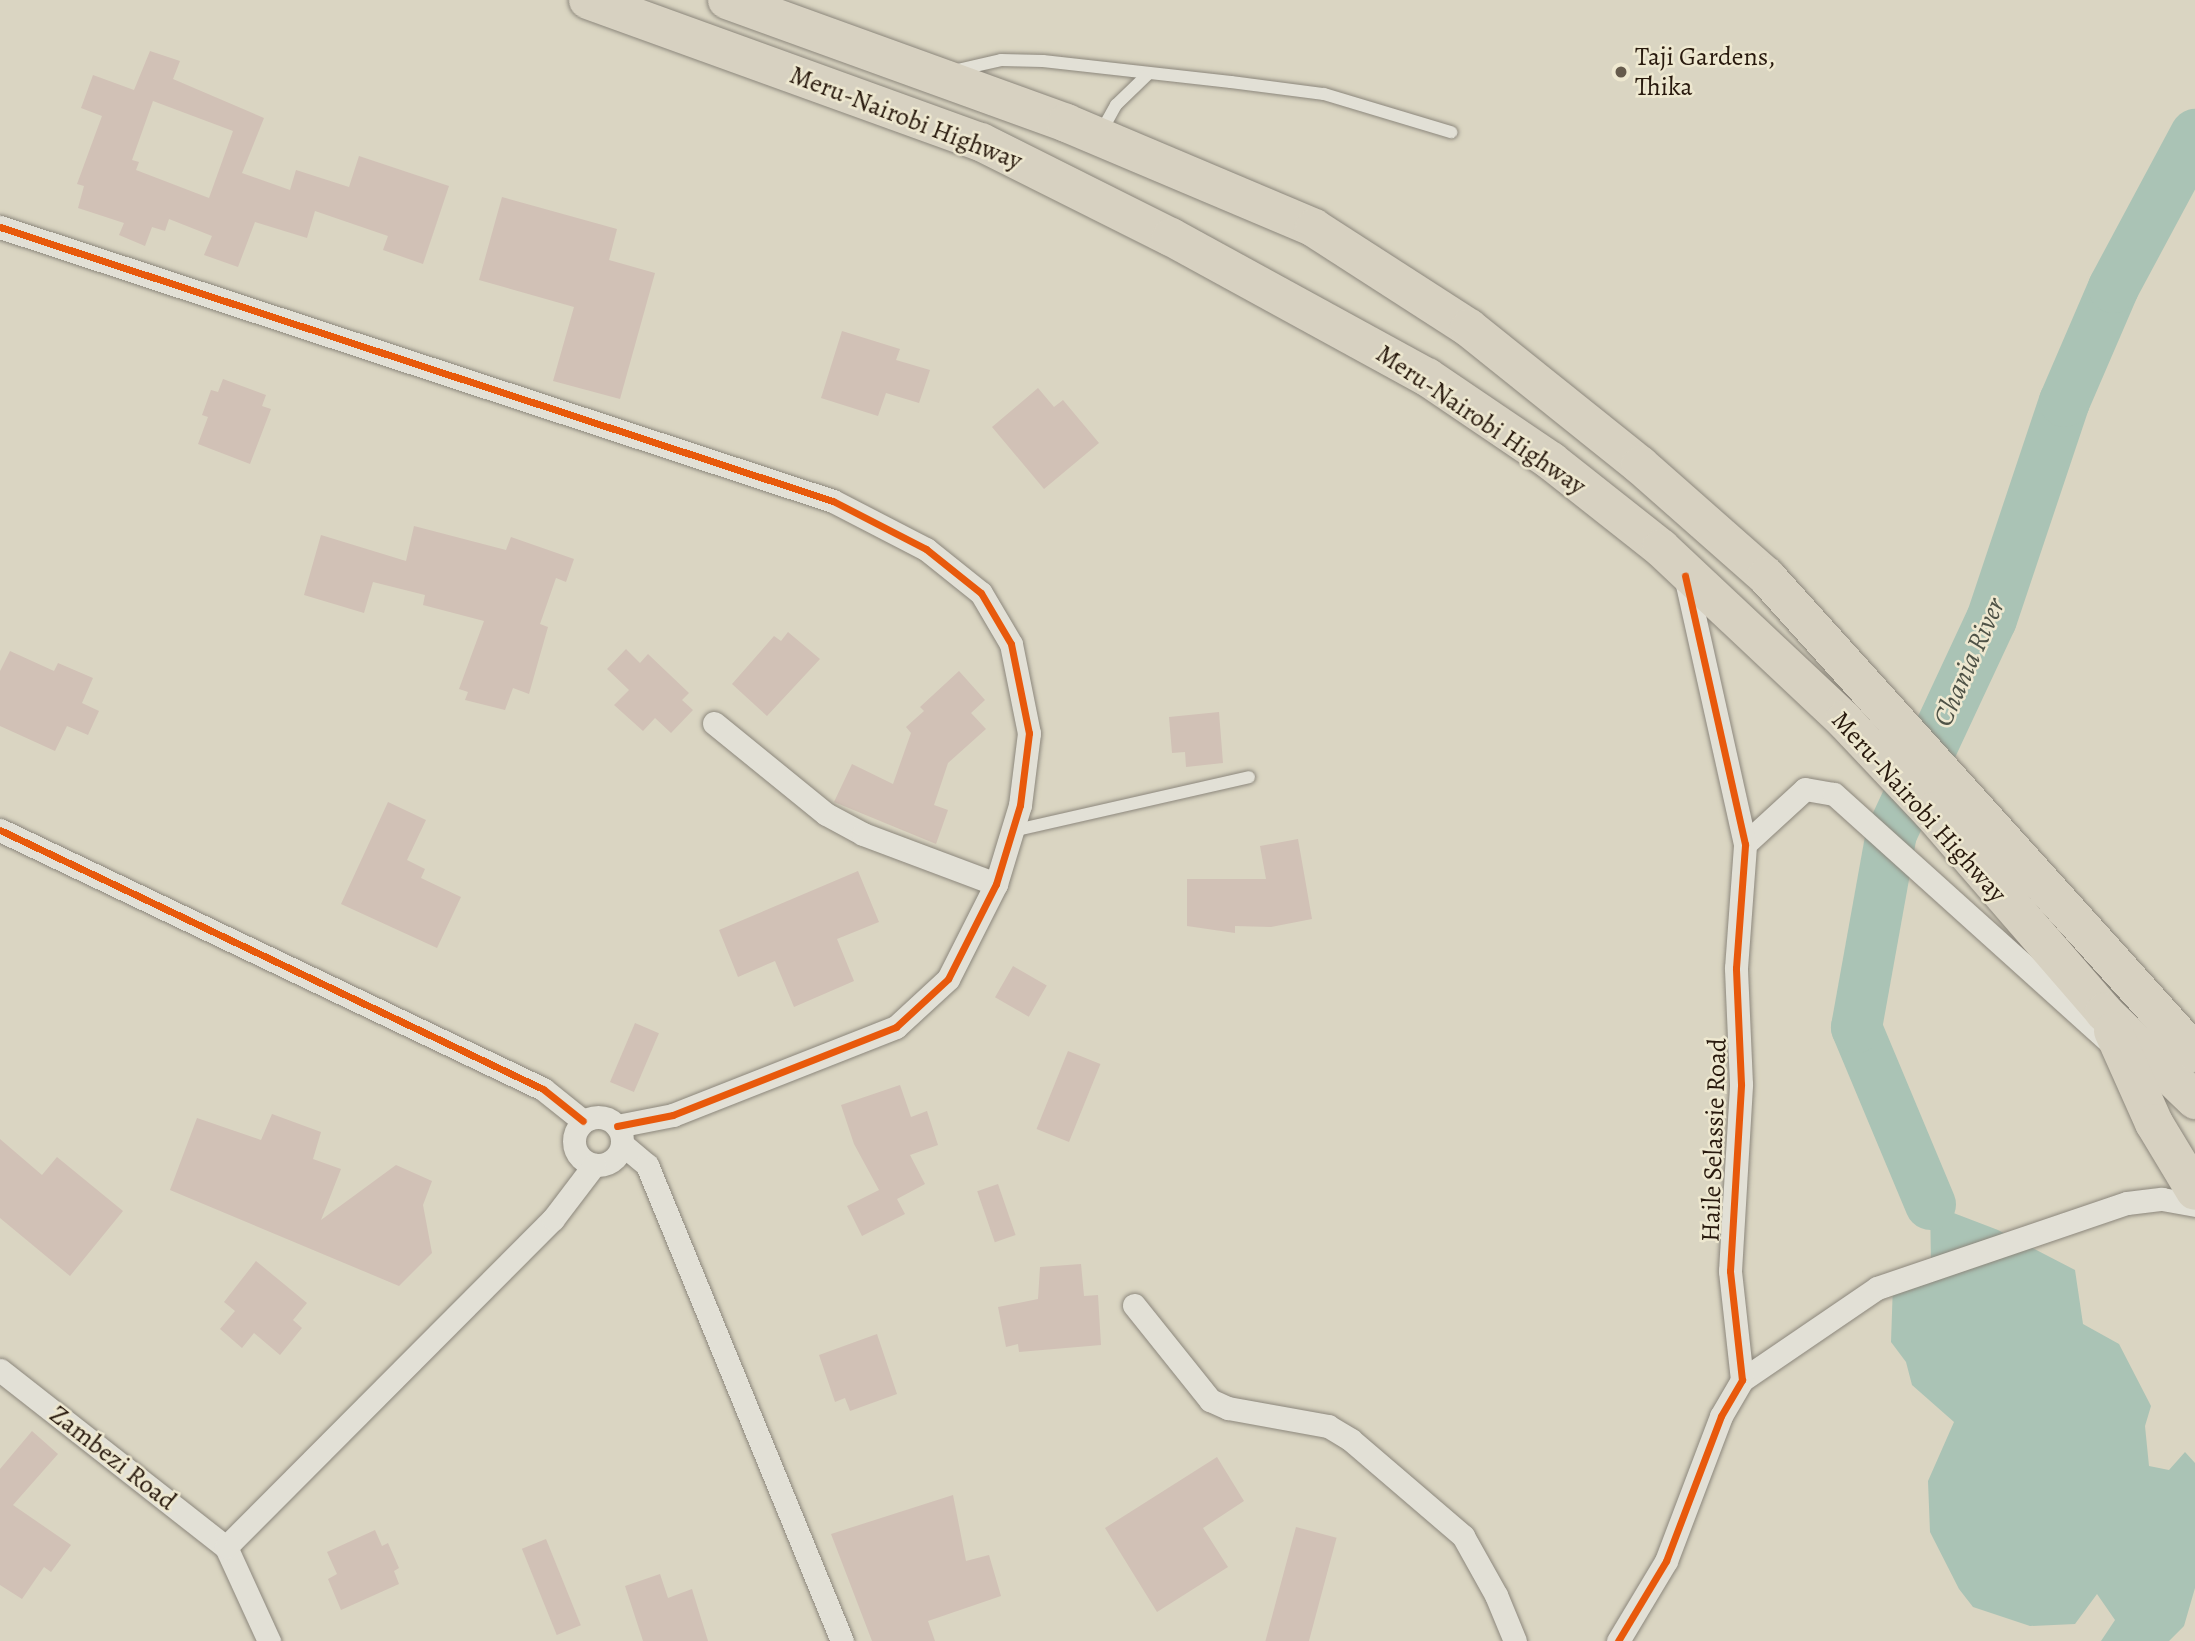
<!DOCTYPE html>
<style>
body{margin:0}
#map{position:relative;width:2195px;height:1641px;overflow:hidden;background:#dad5c2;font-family:Alegreya,serif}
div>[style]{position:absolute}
.water>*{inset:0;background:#aac3b5}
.river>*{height:51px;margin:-25.5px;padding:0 25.5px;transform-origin:25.5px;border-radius:25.5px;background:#aac3b5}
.building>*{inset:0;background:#d1c1b6;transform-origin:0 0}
.roads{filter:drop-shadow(0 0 2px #8c877c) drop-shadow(0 0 2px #8c877c)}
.lane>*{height:12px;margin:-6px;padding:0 6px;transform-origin:6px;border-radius:6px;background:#e2e0d6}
.street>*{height:23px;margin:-11.5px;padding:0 11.5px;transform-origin:11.5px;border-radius:11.5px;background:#e2e0d6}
.street>.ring{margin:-11.5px;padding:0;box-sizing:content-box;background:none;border:23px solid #e2e0d6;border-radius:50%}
.highway>*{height:38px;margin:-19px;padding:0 19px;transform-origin:19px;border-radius:19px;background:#d7d1c1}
.cycleway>*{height:7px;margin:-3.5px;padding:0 3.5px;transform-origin:3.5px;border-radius:3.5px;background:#e8590c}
.dots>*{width:19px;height:19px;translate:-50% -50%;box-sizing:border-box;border:4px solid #eee8d0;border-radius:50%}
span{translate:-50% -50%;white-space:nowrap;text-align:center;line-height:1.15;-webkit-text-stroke:5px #eee8d0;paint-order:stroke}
.poi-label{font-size:26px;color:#28190d}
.left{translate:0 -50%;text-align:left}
.street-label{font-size:26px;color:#28190d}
.water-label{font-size:28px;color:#4e5246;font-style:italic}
</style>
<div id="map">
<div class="water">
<div style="clip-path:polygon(1930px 1204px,1998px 1230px,2075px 1270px,2083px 1324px,2119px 1344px,2151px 1406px,2145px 1426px,2149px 1466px,2169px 1470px,2185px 1452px,2195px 1463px,2195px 1588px,2184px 1626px,2169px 1641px,2101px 1641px,2115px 1620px,2097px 1594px,2075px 1624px,2030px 1626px,1973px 1607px,1959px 1589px,1930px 1532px,1928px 1481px,1954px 1422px,1912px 1385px,1906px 1362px,1891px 1342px,1893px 1283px,1931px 1263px)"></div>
</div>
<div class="river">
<div style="left:1930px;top:1204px;width:192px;rotate:-112.7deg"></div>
<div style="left:1856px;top:1027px;width:197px;rotate:-79.8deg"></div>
<div style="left:1891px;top:833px;width:236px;rotate:-65deg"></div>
<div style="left:1991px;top:619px;width:230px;rotate:-71.5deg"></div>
<div style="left:2064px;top:401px;width:124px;rotate:-66.7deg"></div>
<div style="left:2113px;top:287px;width:174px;rotate:-61.8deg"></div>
</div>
<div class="building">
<div style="clip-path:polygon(evenodd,150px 51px,180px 61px,173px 79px,264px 118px,242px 173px,290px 190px,296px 170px,349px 187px,359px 156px,449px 186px,423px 264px,383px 250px,388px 236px,315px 211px,307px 238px,255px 222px,238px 267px,204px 255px,212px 236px,169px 219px,165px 231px,152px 227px,145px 246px,119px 235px,124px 223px,78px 208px,84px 186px,77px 184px,102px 116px,81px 108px,93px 75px,134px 90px,150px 51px,153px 101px,233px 131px,209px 198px,136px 170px,139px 162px,132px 160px,153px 101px)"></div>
<div style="clip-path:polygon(502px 197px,617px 229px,609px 260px,655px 273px,620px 399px,553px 381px,574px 307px,479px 280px)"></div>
<div style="clip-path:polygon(842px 331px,900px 349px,896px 360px,930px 370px,919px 403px,886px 393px,878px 416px,821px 398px)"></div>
<div style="clip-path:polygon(223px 379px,266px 395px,262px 406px,271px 409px,250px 464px,198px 444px,208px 417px,202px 415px,211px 390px,218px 392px)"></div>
<div style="clip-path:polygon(1038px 388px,1054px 407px,1063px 400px,1099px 443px,1044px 489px,992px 427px)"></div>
<div style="clip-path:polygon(414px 526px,506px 550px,511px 537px,574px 559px,566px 582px,556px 578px,540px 624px,548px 627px,529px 694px,513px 688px,505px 710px,465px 700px,468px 692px,459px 689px,484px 621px,423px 605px,425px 595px,373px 582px,364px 613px,304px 595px,321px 535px,406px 561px)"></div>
<div style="clip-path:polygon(788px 632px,820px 659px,767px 716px,732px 684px,774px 636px,781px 641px)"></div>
<div style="clip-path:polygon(626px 649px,640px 663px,648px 654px,689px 693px,682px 700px,693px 710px,671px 733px,655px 718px,643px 731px,614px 705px,629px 690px,607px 669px)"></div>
<div style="clip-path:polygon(10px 651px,54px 671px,58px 663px,93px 678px,82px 703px,99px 711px,88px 735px,67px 726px,55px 751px,0 726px,0 671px)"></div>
<div style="clip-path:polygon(959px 671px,985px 700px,971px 713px,986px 729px,948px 763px,934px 805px,948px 810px,936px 844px,834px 802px,852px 764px,893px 784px,911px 733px,906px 727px,924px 711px,920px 707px)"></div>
<div style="clip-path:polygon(1219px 712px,1223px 763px,1186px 767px,1185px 752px,1172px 753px,1169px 717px)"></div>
<div style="clip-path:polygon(388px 802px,426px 820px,407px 860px,425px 869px,421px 878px,461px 897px,437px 948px,341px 904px)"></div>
<div style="clip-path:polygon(1298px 839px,1312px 919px,1271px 927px,1235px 926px,1235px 933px,1187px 926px,1187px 879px,1266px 879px,1260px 846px)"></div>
<div style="clip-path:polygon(858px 871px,879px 922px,837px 939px,854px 981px,794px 1007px,775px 961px,738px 977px,719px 930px)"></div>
<div style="left:1013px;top:966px;width:39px;height:36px;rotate:30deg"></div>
<div style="left:635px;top:1023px;width:26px;height:64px;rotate:23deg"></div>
<div style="left:1068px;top:1051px;width:35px;height:84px;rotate:22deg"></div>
<div style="clip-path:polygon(900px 1085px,911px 1117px,927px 1111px,938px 1145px,910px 1155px,925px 1184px,897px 1199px,905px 1214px,862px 1236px,847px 1206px,879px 1190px,854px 1144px,841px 1105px)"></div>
<div style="clip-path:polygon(272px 1114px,321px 1132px,313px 1159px,341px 1169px,321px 1220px,396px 1165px,432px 1181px,423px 1205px,432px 1253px,399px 1286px,170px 1190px,197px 1118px,261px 1140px)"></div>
<div style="clip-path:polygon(0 1139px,42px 1175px,57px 1157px,123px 1211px,70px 1276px,0 1218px)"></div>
<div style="left:998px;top:1184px;width:54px;height:22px;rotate:71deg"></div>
<div style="clip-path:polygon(256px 1261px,307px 1303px,293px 1320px,302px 1328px,280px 1355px,254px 1333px,242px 1348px,220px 1329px,235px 1311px,224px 1302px)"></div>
<div style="clip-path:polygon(1081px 1264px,1084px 1296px,1098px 1295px,1101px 1345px,1019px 1352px,1018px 1344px,1006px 1347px,998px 1307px,1038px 1299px,1040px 1267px)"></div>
<div style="clip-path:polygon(877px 1334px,897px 1394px,850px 1411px,845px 1398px,835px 1402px,819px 1355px)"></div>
<div style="clip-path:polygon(32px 1431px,58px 1454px,13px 1505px,71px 1545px,51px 1572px,44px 1567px,22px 1599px,0 1585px,0 1469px)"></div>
<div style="clip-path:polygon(1217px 1457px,1244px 1501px,1203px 1528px,1228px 1567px,1157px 1612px,1105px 1528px)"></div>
<div style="clip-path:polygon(953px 1495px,966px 1561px,989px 1555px,1001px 1596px,928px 1621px,935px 1641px,872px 1641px,831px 1534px)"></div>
<div style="left:1296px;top:1527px;width:42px;height:118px;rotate:15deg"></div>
<div style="clip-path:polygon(375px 1530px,382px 1546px,388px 1543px,399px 1568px,394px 1571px,399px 1584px,341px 1610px,328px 1579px,337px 1574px,327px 1552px)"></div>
<div style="left:546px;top:1539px;width:93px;height:26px;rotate:68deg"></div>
<div style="clip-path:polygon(660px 1574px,668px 1598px,692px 1589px,708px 1641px,643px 1641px,625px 1586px)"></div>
</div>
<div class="roads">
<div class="lane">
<div style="left:953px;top:71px;width:49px;rotate:-12.9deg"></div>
<div style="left:1001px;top:60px;width:42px;rotate:1.4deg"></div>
<div style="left:1043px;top:61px;width:189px;rotate:6.4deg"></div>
<div style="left:1231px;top:82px;width:94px;rotate:7.4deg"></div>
<div style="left:1324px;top:94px;width:133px;rotate:16.7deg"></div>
<div style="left:1101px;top:132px;width:31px;rotate:-61deg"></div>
<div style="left:1116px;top:105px;width:45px;rotate:-44.1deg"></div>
<div style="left:1012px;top:831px;width:243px;rotate:-12.8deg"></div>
</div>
<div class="street">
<div style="left:0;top:227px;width:877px;rotate:18.21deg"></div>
<div style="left:833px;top:501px;width:105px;rotate:27.3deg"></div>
<div style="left:926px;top:549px;width:70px;rotate:38.7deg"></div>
<div style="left:981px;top:593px;width:59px;rotate:59.5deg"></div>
<div style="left:1011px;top:644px;width:91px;rotate:78.6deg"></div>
<div style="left:1029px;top:733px;width:73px;rotate:97.1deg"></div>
<div style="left:1020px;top:805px;width:83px;rotate:106.9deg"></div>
<div style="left:996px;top:884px;width:106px;rotate:116.8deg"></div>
<div style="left:948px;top:979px;width:71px;rotate:137.3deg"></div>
<div style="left:896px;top:1027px;width:240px;rotate:158.5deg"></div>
<div style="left:673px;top:1115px;width:57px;rotate:168.9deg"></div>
<div style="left:714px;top:723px;width:144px;rotate:39.1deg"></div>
<div style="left:826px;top:814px;width:42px;rotate:28.4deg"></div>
<div style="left:863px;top:834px;width:142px;rotate:20.6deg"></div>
<div style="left:0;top:830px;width:602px;rotate:25.5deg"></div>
<div style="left:543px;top:1089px;width:51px;rotate:38.7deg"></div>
<div style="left:1745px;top:844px;width:81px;rotate:-42.5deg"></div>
<div style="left:1805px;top:789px;width:29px;rotate:10deg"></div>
<div style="left:1834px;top:794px;width:370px;rotate:42deg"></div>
<div class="ring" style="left:574px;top:1117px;width:25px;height:25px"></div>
<div style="left:622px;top:1144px;width:33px;rotate:40deg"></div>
<div style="left:647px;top:1165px;width:514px;rotate:67.72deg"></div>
<div style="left:1134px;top:1305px;width:122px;rotate:51.3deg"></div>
<div style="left:1210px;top:1400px;width:20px;rotate:24deg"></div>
<div style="left:1228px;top:1408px;width:102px;rotate:10.2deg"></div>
<div style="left:1328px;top:1426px;width:27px;rotate:31deg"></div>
<div style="left:1351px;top:1440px;width:148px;rotate:40.6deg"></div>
<div style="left:1463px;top:1536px;width:68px;rotate:60.8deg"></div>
<div style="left:1496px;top:1595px;width:50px;rotate:67.6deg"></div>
<div style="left:0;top:1370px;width:287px;rotate:38.1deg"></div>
<div style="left:1742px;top:1380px;width:163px;rotate:-34.3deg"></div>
<div style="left:1877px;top:1288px;width:264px;rotate:-18.8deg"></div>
<div style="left:2127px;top:1203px;width:35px;rotate:-7deg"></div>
<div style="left:2162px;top:1199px;width:34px;rotate:10deg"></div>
<div style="left:269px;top:1641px;width:103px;rotate:-114.6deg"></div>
<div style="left:226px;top:1547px;width:463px;rotate:-45.1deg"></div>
<div style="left:553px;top:1219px;width:68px;rotate:-52.8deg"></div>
<div style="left:1618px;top:1641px;width:93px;rotate:-59deg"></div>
<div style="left:1666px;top:1561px;width:155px;rotate:-69.2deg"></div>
<div style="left:1721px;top:1416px;width:42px;rotate:-59.7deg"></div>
<div style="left:1742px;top:1380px;width:110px;rotate:-96.3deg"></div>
<div style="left:1730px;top:1271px;width:187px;rotate:-86.6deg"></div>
<div style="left:1741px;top:1084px;width:116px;rotate:-92.5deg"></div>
<div style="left:1736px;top:968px;width:124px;rotate:-85.8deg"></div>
<div style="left:1745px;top:844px;width:275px;rotate:-102.6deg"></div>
</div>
<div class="highway">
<div style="left:588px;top:0;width:418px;rotate:19.9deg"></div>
<div style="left:981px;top:142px;width:212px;rotate:26.6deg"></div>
<div style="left:1171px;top:237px;width:292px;rotate:28.7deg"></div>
<div style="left:1427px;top:377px;width:150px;rotate:34.1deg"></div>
<div style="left:1551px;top:461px;width:140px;rotate:38.3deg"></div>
<div style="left:1661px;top:548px;width:251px;rotate:43.2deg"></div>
<div style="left:1844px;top:720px;width:127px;rotate:46.6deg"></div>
<div style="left:1931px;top:812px;width:264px;rotate:49.1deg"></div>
<div style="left:2104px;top:1012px;width:127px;rotate:44deg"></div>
<div style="left:727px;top:0;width:361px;rotate:19.9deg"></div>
<div style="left:1066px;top:123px;width:269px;rotate:22.9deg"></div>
<div style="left:1314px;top:228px;width:184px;rotate:32.8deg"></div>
<div style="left:1469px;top:328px;width:219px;rotate:38.7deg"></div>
<div style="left:1640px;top:465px;width:168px;rotate:41.4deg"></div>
<div style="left:1766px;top:576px;width:642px;rotate:48.03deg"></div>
<div style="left:2113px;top:1031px;width:101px;rotate:66deg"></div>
<div style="left:2154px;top:1123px;width:79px;rotate:58.9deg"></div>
</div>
</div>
<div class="cycleway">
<div style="left:0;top:227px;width:877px;rotate:18.21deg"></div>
<div style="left:833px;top:501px;width:105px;rotate:27.3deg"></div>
<div style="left:926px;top:549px;width:70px;rotate:38.7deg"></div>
<div style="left:981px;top:593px;width:59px;rotate:59.5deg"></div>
<div style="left:1011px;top:644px;width:91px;rotate:78.6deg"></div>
<div style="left:1029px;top:733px;width:73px;rotate:97.1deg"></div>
<div style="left:1020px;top:805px;width:83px;rotate:106.9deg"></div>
<div style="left:996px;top:884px;width:106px;rotate:116.8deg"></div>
<div style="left:948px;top:979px;width:71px;rotate:137.3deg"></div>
<div style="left:896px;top:1027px;width:240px;rotate:158.5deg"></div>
<div style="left:673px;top:1115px;width:57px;rotate:168.9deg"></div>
<div style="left:0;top:830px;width:602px;rotate:25.5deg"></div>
<div style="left:543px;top:1089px;width:51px;rotate:38.7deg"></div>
<div style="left:1618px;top:1641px;width:93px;rotate:-59deg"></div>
<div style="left:1666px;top:1561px;width:155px;rotate:-69.2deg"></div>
<div style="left:1721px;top:1416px;width:42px;rotate:-59.7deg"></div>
<div style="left:1742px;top:1380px;width:110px;rotate:-96.3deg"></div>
<div style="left:1730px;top:1271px;width:187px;rotate:-86.6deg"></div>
<div style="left:1741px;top:1084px;width:116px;rotate:-92.5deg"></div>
<div style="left:1736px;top:968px;width:124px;rotate:-85.8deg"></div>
<div style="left:1745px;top:844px;width:275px;rotate:-102.6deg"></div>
</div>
<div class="dots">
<div style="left:1621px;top:72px;background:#665b4c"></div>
</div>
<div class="poi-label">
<span class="left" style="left:1635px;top:72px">Taji Gardens,<br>Thika</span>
</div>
<div class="street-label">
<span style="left:906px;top:118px;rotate:21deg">Meru-Nairobi Highway</span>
<span style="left:1481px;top:420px;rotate:34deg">Meru-Nairobi Highway</span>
<span style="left:1919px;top:807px;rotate:48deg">Meru-Nairobi Highway</span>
<span style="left:1714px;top:1140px;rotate:-88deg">Haile Selassie Road</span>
<span style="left:113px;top:1458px;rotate:38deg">Zambezi Road</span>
</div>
<div class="water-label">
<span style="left:1969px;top:662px;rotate:-66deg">Chania River</span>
</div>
</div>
